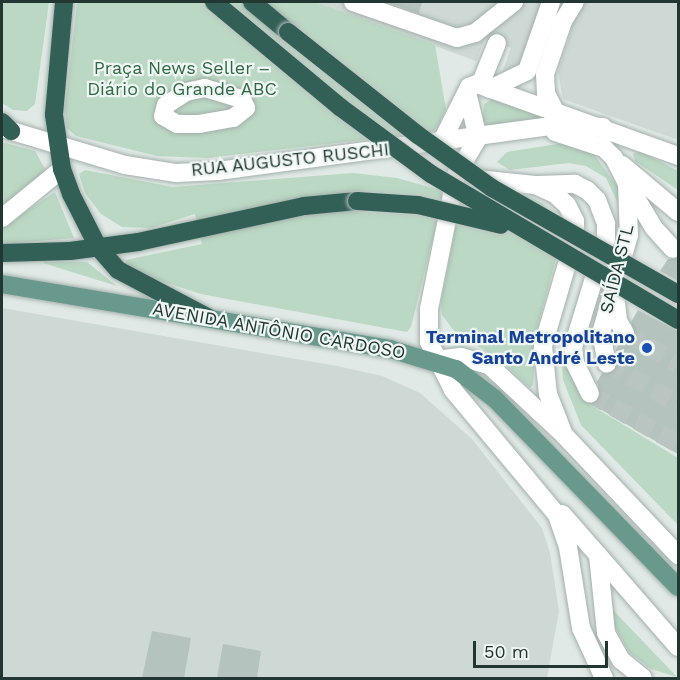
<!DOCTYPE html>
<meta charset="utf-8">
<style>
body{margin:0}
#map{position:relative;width:680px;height:680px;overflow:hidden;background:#e0e9e5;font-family:"Work Sans",sans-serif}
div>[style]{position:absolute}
.built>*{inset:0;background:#ced8d4}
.green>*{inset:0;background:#bad8c3}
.building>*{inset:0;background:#b5c3be}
.minor-tunnel>*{height:18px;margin-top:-9px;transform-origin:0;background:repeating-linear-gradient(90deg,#bac5c1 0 18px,transparent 0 27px)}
.roads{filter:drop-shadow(0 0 2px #a3b0ab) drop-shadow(0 0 2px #a3b0ab)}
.minor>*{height:18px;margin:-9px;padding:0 9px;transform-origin:9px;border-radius:9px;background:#fff}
.major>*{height:18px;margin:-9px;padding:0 9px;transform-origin:9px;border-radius:9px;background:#69998d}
.highway>*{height:18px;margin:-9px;padding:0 9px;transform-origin:9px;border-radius:9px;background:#326056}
.bridges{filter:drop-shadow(0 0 2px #bdc3c1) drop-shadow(0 0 2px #bdc3c1)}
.highway-bridge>*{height:18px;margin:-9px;padding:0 9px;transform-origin:9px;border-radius:9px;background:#326056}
.dots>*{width:16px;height:16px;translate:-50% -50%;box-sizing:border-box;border:3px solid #eff6f3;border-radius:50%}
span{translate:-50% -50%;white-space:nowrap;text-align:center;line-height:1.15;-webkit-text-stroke:4.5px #eff6f3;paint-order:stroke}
.park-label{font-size:18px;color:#316947}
.street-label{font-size:18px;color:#223731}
.transit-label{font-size:18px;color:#164399;font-weight:700}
.right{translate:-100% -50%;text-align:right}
.frame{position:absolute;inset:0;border:3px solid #223731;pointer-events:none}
.scale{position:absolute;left:473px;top:641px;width:135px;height:27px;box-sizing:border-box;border:3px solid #223731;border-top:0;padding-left:8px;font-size:18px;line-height:21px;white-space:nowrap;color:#223731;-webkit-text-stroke:4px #eff6f3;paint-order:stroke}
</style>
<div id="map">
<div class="built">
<div style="clip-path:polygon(315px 2px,678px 2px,678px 140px,563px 99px,558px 72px,571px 32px,540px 21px,525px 63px,500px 78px,511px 48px,485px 38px,476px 61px)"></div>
<div style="clip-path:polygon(2px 308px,337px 366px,382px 376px,420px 393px,472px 439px,542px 528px,550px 553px,559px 611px,547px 678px,2px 678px)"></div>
</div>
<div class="green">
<div style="clip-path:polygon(2px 2px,49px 2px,35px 104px,27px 111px,13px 110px,2px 103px)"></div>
<div style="clip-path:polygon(77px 2px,315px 2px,435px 45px,446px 109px,437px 128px,431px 132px,207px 158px,157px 156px,76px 136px,67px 128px,65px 109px)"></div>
<div style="clip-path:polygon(495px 98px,541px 116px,543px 119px,489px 127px,483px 119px,484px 104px)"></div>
<div style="clip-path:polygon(2px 142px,35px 151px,45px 169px,42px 177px,2px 208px)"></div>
<div style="clip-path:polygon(564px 143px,593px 153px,620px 190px,622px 203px,618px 203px,606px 178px,586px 166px,568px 163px,510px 170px,497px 162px,507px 152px)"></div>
<div style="clip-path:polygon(640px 151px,678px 171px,678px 190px,635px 161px,633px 154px)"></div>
<div style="clip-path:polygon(85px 170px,173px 187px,353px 173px,397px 178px,440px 190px,443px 197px,411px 327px,407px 332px,201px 294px,142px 275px,126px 263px,126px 260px,202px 244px,195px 214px,151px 228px,122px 227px,101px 214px,85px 193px,79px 174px)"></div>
<div style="clip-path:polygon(468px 188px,488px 194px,527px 196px,542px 203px,555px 216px,560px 244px,536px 332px,533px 385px,530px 388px,499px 359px,455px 332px,442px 315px,441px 303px,462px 192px)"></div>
<div style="clip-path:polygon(55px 192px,74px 238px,2px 244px,2px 227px)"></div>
<div style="clip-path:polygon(87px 262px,117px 286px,43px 263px,45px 262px)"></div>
<div style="clip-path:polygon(560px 337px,564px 363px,586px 402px,678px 458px,678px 525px,581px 425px,563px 380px)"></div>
<div style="clip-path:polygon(612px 609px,677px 677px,651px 669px,629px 652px,615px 627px)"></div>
</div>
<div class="building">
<div style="clip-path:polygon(386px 2px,422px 2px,419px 13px)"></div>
<div style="clip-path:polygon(678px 258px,678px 281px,660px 271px,668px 259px)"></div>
<div style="clip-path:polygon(638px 310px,678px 331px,678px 454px,593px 405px,601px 395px,597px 382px,602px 373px,610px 374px,617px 367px,616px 349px,619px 343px,630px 343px,635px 338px,631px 322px)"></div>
<div style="clip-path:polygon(152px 631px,191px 638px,184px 678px,142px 678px)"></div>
<div style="clip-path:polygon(223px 644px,261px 651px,257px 678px,217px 678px)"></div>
</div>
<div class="minor-tunnel">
<div style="left:625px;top:333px;width:61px;rotate:30.3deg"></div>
<div style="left:607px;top:363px;width:82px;rotate:30deg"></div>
<div style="left:590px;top:394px;width:101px;rotate:29.6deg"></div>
</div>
<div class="roads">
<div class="minor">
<div style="left:353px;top:2px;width:110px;rotate:19.1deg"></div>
<div style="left:457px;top:38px;width:19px;rotate:-16deg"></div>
<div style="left:475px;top:33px;width:50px;rotate:-38.5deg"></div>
<div style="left:480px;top:85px;width:45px;rotate:-68deg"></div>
<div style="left:205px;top:88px;width:39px;rotate:17deg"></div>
<div style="left:242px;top:99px;width:10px;rotate:66deg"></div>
<div style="left:246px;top:108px;width:16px;rotate:142deg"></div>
<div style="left:233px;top:118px;width:34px;rotate:170deg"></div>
<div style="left:200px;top:124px;width:23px;rotate:180deg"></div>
<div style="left:177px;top:124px;width:16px;rotate:-150deg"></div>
<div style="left:163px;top:116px;width:11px;rotate:-75deg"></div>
<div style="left:166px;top:105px;width:24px;rotate:-33deg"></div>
<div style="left:186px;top:92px;width:19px;rotate:-12deg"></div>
<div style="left:490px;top:89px;width:41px;rotate:-25.9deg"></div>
<div style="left:527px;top:71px;width:73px;rotate:-70.8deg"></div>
<div style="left:467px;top:92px;width:47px;rotate:76.6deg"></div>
<div style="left:555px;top:111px;width:20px;rotate:-117deg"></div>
<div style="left:546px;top:93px;width:19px;rotate:-93deg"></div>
<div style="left:545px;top:74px;width:56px;rotate:-71.2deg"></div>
<div style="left:563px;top:21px;width:22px;rotate:-58deg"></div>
<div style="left:2px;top:128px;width:128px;rotate:16.7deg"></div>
<div style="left:125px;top:165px;width:52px;rotate:8.9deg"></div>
<div style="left:176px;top:173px;width:42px;rotate:-2.7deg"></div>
<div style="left:218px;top:171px;width:344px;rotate:-7.7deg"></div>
<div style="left:559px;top:125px;width:44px;rotate:2.6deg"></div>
<div style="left:555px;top:132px;width:52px;rotate:18.1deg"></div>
<div style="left:604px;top:148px;width:14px;rotate:45deg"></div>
<div style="left:614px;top:158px;width:29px;rotate:63deg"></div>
<div style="left:627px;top:184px;width:51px;rotate:87.8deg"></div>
<div style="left:629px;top:235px;width:102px;rotate:105.9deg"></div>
<div style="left:601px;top:333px;width:31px;rotate:79deg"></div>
<div style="left:478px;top:138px;width:43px;rotate:120.7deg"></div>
<div style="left:456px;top:175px;width:137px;rotate:101.4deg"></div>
<div style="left:429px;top:309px;width:33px;rotate:90deg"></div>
<div style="left:429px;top:342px;width:54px;rotate:63.4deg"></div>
<div style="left:453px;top:390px;width:163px;rotate:50.2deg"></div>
<div style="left:557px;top:515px;width:34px;rotate:71deg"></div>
<div style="left:568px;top:547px;width:82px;rotate:80.9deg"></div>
<div style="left:581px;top:628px;width:55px;rotate:65.3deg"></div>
<div style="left:441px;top:143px;width:63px;rotate:-63.4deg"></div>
<div style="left:469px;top:87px;width:9px;rotate:-21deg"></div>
<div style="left:477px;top:84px;width:214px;rotate:19.7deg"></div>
<div style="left:622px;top:165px;width:73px;rotate:40deg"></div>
<div style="left:477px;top:179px;width:58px;rotate:5.9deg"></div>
<div style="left:535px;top:185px;width:22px;rotate:24deg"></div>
<div style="left:555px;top:194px;width:16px;rotate:43deg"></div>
<div style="left:567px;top:205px;width:18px;rotate:63deg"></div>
<div style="left:575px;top:221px;width:16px;rotate:90deg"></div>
<div style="left:575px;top:237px;width:114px;rotate:106.4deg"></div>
<div style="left:543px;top:346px;width:48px;rotate:84.1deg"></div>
<div style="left:548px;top:394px;width:44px;rotate:68.7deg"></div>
<div style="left:538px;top:185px;width:37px;rotate:-2deg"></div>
<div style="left:575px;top:184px;width:13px;rotate:27deg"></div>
<div style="left:587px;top:190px;width:14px;rotate:45deg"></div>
<div style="left:597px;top:200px;width:26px;rotate:69deg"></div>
<div style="left:606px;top:224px;width:15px;rotate:90deg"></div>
<div style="left:606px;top:239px;width:113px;rotate:107deg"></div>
<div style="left:573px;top:347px;width:16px;rotate:83deg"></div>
<div style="left:575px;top:363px;width:34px;rotate:64deg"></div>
<div style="left:631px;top:190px;width:44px;rotate:58.8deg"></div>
<div style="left:654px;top:228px;width:28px;rotate:48deg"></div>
<div style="left:2px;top:218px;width:77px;rotate:-39.2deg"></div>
<div style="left:615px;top:295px;width:26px;rotate:83deg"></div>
<div style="left:618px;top:321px;width:14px;rotate:60deg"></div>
<div style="left:435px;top:360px;width:26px;rotate:-7deg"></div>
<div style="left:461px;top:357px;width:29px;rotate:16deg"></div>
<div style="left:489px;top:365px;width:103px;rotate:43deg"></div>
<div style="left:564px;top:435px;width:166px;rotate:46.5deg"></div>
<div style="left:562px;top:514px;width:55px;rotate:48.7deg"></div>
<div style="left:598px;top:555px;width:78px;rotate:84.1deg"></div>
<div style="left:606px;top:633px;width:31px;rotate:61deg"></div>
<div style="left:621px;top:660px;width:28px;rotate:39deg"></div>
<div style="left:598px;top:555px;width:122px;rotate:49deg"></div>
</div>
<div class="major">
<div style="left:2px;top:284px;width:393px;rotate:9.5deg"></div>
<div style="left:390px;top:349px;width:69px;rotate:16.9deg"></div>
<div style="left:456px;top:369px;width:49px;rotate:37.6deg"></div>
<div style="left:495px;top:399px;width:262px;rotate:45.8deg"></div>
</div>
<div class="highway">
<div style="left:64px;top:2px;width:113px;rotate:95.1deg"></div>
<div style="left:54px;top:115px;width:55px;rotate:81.6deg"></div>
<div style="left:62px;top:169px;width:27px;rotate:70deg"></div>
<div style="left:71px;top:194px;width:59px;rotate:63deg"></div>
<div style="left:98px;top:247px;width:30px;rotate:49deg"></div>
<div style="left:118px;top:270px;width:103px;rotate:27.8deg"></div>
<div style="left:252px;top:2px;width:47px;rotate:39.8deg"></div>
<div style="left:2px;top:122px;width:13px;rotate:45deg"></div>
<div style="left:2px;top:253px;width:68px;rotate:-1.7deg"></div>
<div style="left:70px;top:251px;width:69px;rotate:-7.5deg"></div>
<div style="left:138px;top:242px;width:170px;rotate:-12.2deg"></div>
<div style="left:304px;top:206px;width:53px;rotate:-5.4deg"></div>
</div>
</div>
<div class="bridges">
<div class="highway-bridge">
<div style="left:214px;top:2px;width:164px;rotate:39.8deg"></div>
<div style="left:340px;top:107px;width:113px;rotate:36.4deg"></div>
<div style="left:431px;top:174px;width:287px;rotate:30.6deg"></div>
<div style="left:288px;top:32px;width:166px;rotate:38.4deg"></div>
<div style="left:418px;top:135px;width:91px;rotate:35.6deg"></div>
<div style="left:492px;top:188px;width:214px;rotate:29.7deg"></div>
<div style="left:357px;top:201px;width:61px;rotate:3.8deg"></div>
<div style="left:418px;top:205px;width:85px;rotate:13.5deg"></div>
</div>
</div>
<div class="dots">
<div style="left:647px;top:348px;background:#1a4fb4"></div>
</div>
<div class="park-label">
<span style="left:182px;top:79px">Praça News Seller –<br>Diário do Grande ABC</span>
</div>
<div class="street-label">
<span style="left:290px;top:160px;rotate:-6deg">RUA AUGUSTO RUSCHI</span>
<span style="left:617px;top:269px;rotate:-76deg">SAÍDA STL</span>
<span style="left:279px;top:331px;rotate:10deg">AVENIDA ANTÔNIO CARDOSO</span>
</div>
<div class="transit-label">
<span class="right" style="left:635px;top:348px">Terminal Metropolitano<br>Santo André Leste</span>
</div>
<div class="frame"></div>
<div class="scale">50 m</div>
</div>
